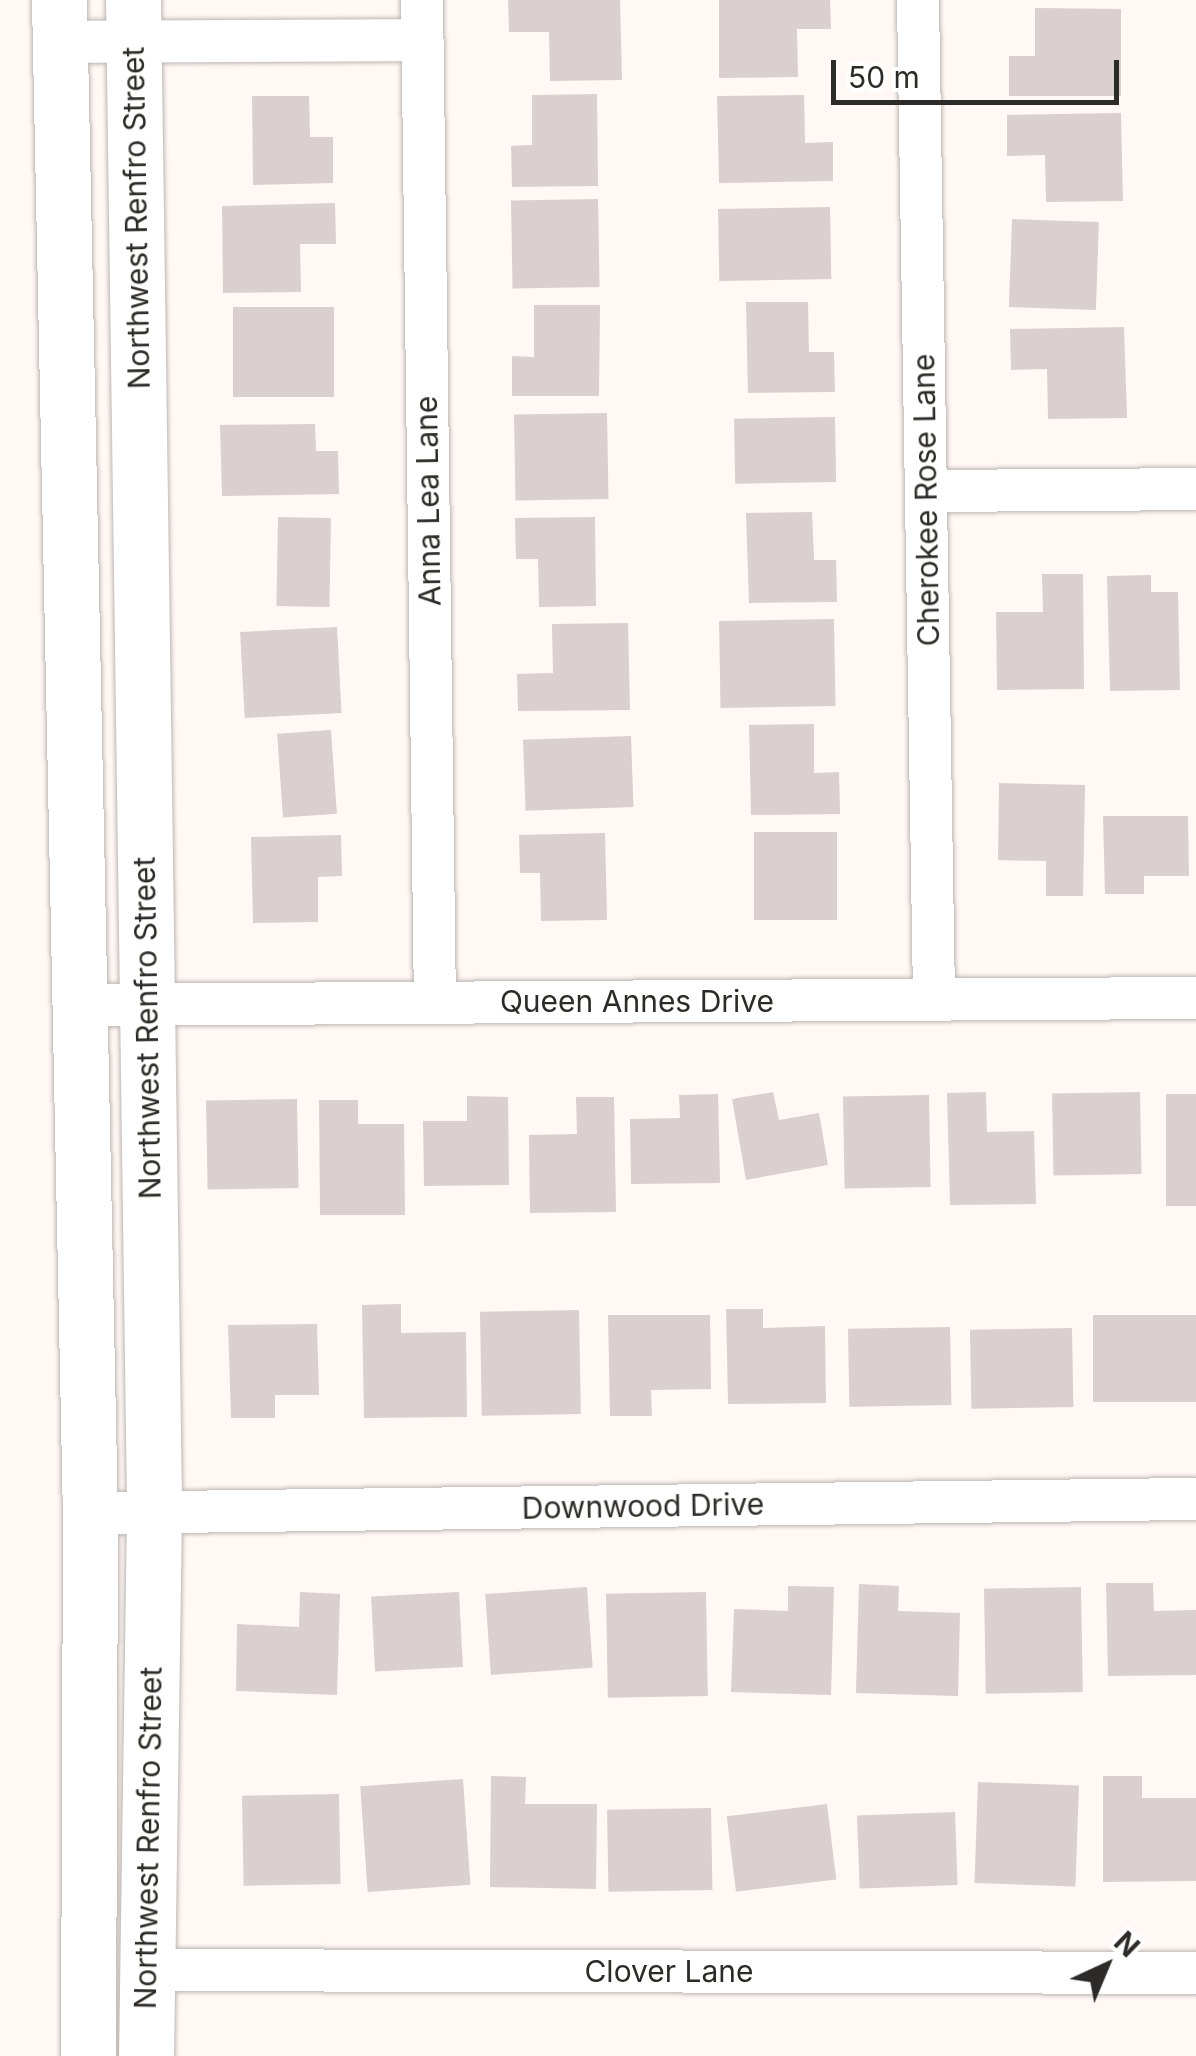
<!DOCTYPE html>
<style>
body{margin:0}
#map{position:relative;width:1196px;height:2056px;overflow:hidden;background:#fff8f5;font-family:Inter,sans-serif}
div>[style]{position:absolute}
.building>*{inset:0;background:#d9d0cf;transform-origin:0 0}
.roads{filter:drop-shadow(0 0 2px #bdb6b2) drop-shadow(0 0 2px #bdb6b2)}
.minor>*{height:42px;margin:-21px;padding:0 21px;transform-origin:21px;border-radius:21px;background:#fff}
.major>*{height:55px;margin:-27.5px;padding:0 27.5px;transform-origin:27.5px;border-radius:27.5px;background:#fff}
span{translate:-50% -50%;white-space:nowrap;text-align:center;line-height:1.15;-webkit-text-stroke:8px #fff;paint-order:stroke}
.street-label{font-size:30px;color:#2d2b29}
.north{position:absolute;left:1056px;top:1916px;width:100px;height:100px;-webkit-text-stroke:8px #fff;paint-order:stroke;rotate:44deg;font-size:28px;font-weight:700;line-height:40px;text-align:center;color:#2d2b29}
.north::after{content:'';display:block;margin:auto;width:35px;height:45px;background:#2d2b29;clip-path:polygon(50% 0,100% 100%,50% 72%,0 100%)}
.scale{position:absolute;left:831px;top:60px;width:288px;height:45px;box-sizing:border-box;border:5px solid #2d2b29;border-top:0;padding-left:12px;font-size:30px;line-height:35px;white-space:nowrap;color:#2d2b29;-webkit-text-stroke:8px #fff;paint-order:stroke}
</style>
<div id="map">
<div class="building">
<div style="clip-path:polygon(508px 0,620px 0,622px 80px,550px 81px,549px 32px,509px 32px)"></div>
<div style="clip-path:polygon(719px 0,830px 0,831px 29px,797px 29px,798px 77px,719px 78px)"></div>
<div style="clip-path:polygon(1035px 8px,1121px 9px,1121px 96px,1009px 96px,1009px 56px,1035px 56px)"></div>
<div style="clip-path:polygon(597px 94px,598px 186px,512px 187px,511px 146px,532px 145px,532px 95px)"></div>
<div style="clip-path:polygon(804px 95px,805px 143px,833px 142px,833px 181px,719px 183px,717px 96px)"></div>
<div style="clip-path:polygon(252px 96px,309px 96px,310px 137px,333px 137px,333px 183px,253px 185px)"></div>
<div style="clip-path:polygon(1121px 113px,1123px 201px,1046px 202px,1045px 155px,1007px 156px,1007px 115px)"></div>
<div style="left:598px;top:199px;width:88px;height:87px;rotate:89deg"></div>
<div style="clip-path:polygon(335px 203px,336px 244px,300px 244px,301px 292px,223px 293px,222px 206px)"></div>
<div style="left:830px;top:207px;width:72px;height:112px;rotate:89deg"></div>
<div style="left:1012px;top:219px;width:87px;height:88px;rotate:2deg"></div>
<div style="clip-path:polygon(746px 302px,808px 302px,809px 352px,834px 352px,835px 392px,748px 393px)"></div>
<div style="clip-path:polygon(534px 305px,600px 305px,599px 396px,512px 396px,512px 356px,534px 357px)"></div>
<div style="left:233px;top:307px;width:101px;height:90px"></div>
<div style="clip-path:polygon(1124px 327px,1127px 418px,1048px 419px,1047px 369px,1011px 370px,1010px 329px)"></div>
<div style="left:607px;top:413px;width:86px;height:93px;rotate:89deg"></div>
<div style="left:835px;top:417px;width:65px;height:101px;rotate:89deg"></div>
<div style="clip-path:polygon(315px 424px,316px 451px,338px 451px,339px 494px,222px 496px,220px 425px)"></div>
<div style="clip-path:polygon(812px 512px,814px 560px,836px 560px,837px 602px,749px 603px,746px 513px)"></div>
<div style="left:278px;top:517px;width:53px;height:89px;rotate:1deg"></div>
<div style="clip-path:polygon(595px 517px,596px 606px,539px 607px,538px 559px,516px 559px,515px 518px)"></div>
<div style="clip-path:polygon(1042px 574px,1083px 574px,1084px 689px,997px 690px,996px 612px,1043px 612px)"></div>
<div style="clip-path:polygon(1151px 575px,1151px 592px,1178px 592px,1180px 690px,1110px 691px,1107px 576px)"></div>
<div style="left:834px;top:619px;width:87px;height:115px;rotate:89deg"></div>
<div style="clip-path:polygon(628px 623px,630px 710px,518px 711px,517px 674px,553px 673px,552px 624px)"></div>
<div style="left:337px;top:627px;width:86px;height:97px;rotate:87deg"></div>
<div style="clip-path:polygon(814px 724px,814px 773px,839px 772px,840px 814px,751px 815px,749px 725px)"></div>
<div style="left:331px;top:730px;width:84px;height:54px;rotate:86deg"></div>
<div style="left:631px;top:736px;width:71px;height:108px;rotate:88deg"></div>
<div style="clip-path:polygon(999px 783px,1085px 785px,1083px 896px,1046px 896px,1046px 861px,998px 860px)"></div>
<div style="clip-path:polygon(1103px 816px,1188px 816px,1189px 876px,1144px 876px,1144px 894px,1105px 894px)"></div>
<div style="left:754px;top:832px;width:83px;height:88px"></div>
<div style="clip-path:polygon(605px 833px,607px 920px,541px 921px,540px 873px,520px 873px,519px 835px)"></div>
<div style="clip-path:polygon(341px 835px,342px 876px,318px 877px,318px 922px,253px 923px,251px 837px)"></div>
<div style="clip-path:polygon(773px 1092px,779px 1120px,819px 1113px,828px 1165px,746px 1180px,732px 1099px)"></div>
<div style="clip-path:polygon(986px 1092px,987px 1132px,1034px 1131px,1036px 1204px,950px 1205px,947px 1093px)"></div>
<div style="left:1140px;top:1092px;width:82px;height:88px;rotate:89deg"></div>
<div style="clip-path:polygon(718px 1094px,720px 1183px,631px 1184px,630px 1119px,680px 1118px,679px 1095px)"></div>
<div style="left:1196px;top:1094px;width:112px;height:30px;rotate:90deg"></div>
<div style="left:929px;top:1095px;width:92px;height:86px;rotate:89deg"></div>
<div style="clip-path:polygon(467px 1096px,508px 1097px,509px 1185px,424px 1186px,423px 1121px,467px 1121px)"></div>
<div style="clip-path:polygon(576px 1097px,614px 1097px,616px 1212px,530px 1213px,529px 1135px,577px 1134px)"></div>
<div style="left:297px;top:1099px;width:89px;height:91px;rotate:89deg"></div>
<div style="clip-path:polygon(319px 1100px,358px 1100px,358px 1124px,404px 1124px,405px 1215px,320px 1215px)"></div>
<div style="clip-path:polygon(401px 1304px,401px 1333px,466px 1332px,467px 1417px,364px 1418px,362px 1305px)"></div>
<div style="clip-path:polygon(726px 1309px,763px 1309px,763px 1328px,825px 1326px,826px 1403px,728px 1404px)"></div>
<div style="left:579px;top:1310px;width:104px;height:99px;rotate:89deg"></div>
<div style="clip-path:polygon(608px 1315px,710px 1315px,711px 1389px,651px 1390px,652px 1416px,610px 1416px)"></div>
<div style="left:1196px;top:1315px;width:87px;height:103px;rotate:90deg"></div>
<div style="clip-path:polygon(317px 1324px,319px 1395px,275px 1395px,275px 1418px,231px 1418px,228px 1325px)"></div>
<div style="left:950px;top:1327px;width:78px;height:102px;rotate:89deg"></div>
<div style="left:1072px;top:1328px;width:79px;height:102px;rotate:89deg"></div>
<div style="clip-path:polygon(1106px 1583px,1153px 1583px,1154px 1611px,1196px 1610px,1196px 1675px,1108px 1676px)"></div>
<div style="clip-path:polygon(859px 1584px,899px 1586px,898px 1611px,960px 1613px,958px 1696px,856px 1693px)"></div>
<div style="clip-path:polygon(788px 1586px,834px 1587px,831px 1695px,731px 1692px,734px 1609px,788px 1611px)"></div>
<div style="left:587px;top:1587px;width:81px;height:102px;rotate:86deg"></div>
<div style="left:1081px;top:1587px;width:105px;height:97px;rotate:89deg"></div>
<div style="clip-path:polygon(300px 1592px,340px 1594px,337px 1695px,236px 1691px,237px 1624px,299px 1627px)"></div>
<div style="left:459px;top:1592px;width:75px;height:88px;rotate:87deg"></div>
<div style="left:706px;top:1592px;width:104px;height:100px;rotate:89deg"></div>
<div style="clip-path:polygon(491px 1776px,526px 1777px,525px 1804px,597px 1804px,596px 1889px,490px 1887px)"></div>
<div style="clip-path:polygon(1103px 1776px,1142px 1776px,1142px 1798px,1196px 1798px,1196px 1881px,1103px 1882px)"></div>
<div style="left:463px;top:1779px;width:106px;height:103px;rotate:86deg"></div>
<div style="left:978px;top:1782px;width:101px;height:101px;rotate:2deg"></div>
<div style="left:339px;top:1794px;width:90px;height:97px;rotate:89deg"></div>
<div style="left:827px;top:1804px;width:76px;height:101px;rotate:83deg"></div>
<div style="left:711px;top:1808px;width:82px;height:104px;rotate:89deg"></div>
<div style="left:955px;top:1812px;width:73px;height:98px;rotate:88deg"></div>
</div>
<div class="roads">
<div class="minor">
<div style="left:422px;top:0;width:1002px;rotate:89.26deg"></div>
<div style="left:918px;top:0;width:999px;rotate:89.08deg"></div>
<div style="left:60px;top:42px;width:362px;rotate:-0.3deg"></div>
<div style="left:926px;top:491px;width:270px;rotate:-0.4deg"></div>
<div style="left:78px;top:1005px;width:1118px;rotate:-0.36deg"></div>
<div style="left:90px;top:1513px;width:1106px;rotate:-0.73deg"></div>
<div style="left:143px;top:1970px;width:1053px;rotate:0.16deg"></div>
</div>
<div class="major">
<div style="left:59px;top:0;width:1513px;rotate:88.83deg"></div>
<div style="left:90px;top:1513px;width:543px;rotate:90.21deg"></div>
<div style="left:133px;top:0;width:1513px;rotate:89.2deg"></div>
<div style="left:154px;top:1513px;width:543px;rotate:90.84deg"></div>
</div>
</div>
<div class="street-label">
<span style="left:136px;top:218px;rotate:-91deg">Northwest Renfro Street</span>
<span style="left:926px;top:500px;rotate:-91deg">Cherokee Rose Lane</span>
<span style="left:428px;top:501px;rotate:-91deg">Anna Lea Lane</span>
<span style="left:637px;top:1001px">Queen Annes Drive</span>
<span style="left:147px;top:1028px;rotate:-91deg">Northwest Renfro Street</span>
<span style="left:643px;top:1506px;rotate:-1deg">Downwood Drive</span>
<span style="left:148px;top:1838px;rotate:-89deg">Northwest Renfro Street</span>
<span style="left:669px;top:1971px">Clover Lane</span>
</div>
<div class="north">N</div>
<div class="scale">50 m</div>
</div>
